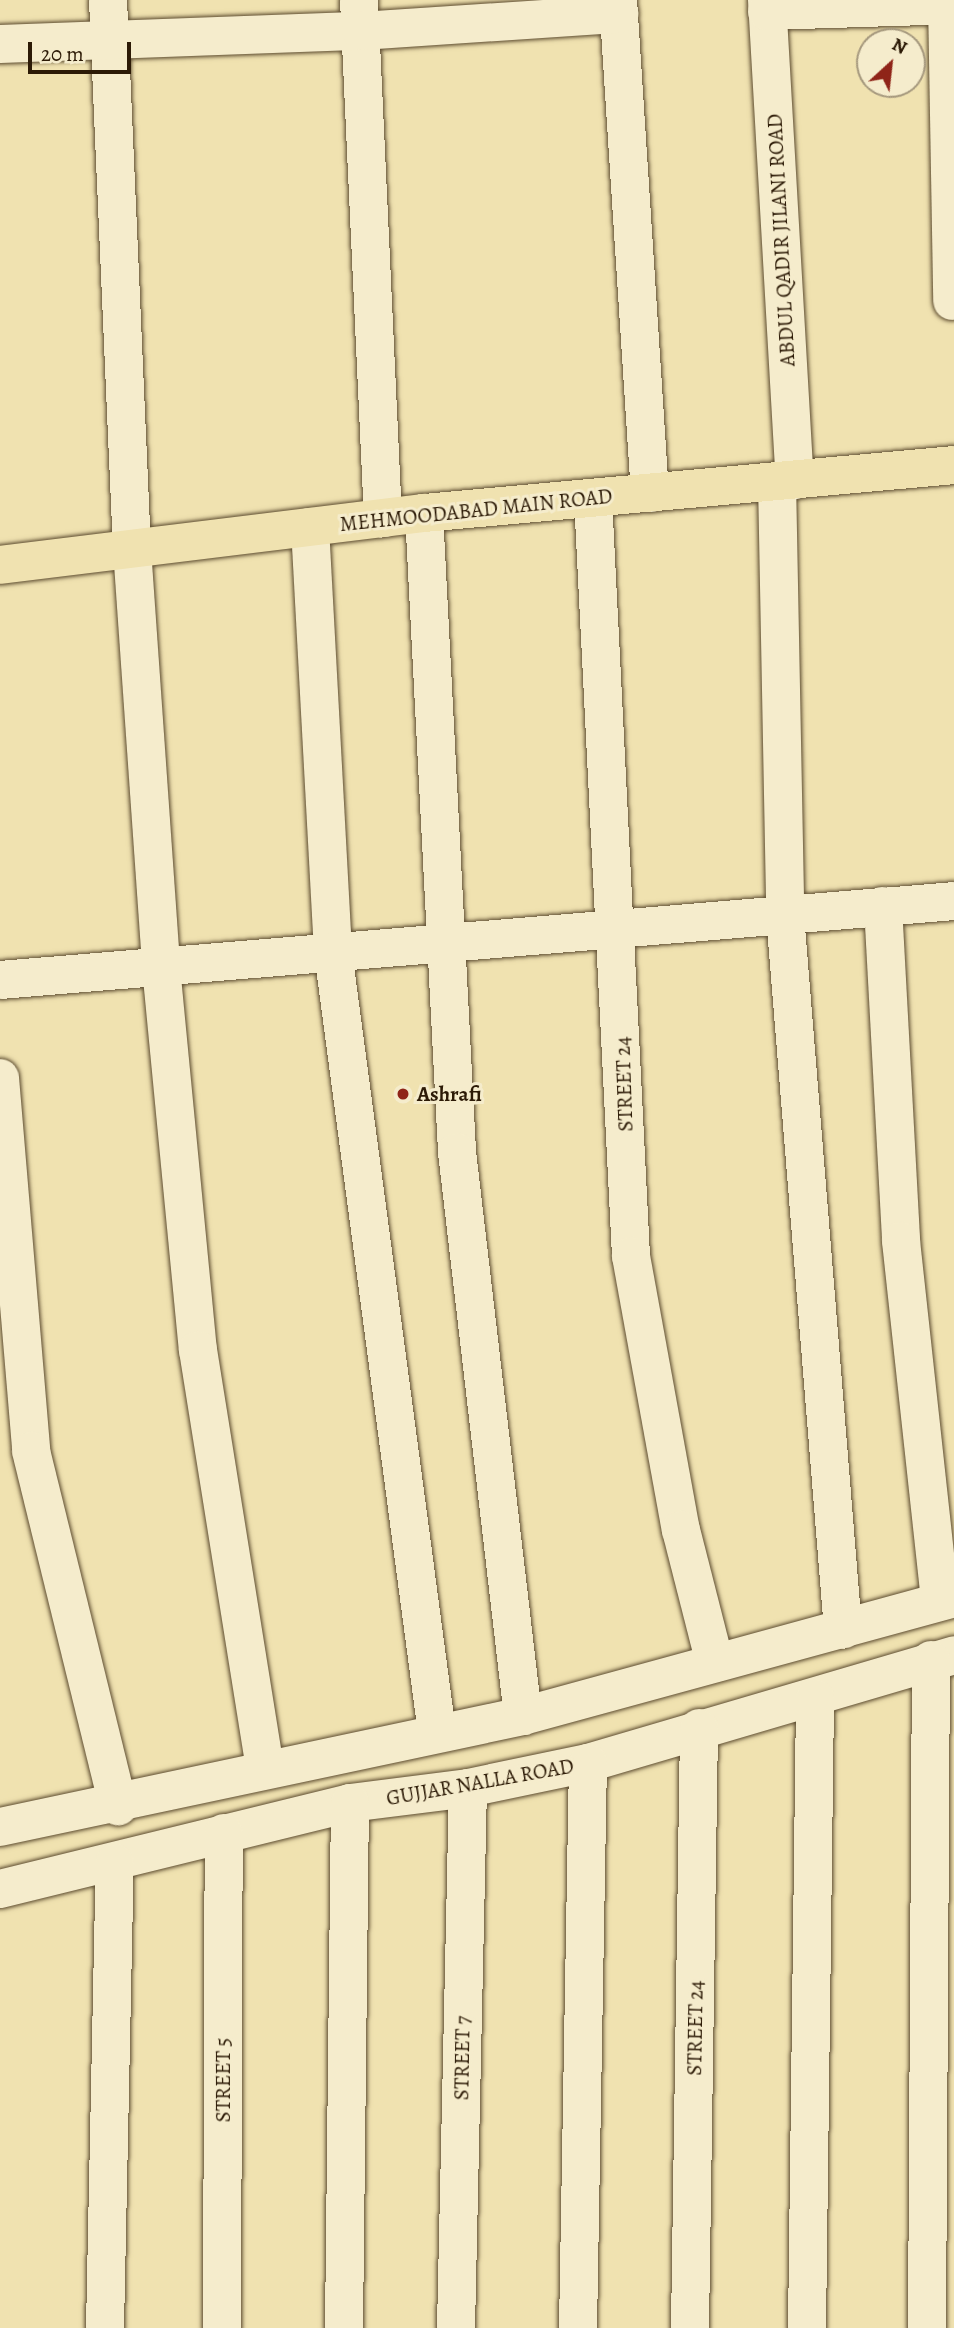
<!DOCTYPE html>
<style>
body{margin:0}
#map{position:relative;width:954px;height:2328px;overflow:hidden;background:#f0e2b0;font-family:Alegreya,serif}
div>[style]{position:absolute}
.roads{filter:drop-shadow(0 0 2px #5d4c30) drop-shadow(0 0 2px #5d4c30)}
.minor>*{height:38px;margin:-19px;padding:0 19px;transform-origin:19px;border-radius:19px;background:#f5eccc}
.major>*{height:38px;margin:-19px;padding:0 19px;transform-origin:19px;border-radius:19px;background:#f0e2b0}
.dots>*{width:19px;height:19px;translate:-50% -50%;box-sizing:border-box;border:4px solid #f5eccc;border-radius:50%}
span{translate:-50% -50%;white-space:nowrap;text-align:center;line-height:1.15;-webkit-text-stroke:6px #f5eccc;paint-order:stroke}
.street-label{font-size:21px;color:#2c1a06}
.poi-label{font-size:21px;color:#2c1a06;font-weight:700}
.left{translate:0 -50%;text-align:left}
.north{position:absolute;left:856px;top:28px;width:70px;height:70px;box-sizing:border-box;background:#f5eccc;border:2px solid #a5987d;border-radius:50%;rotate:27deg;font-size:19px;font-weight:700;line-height:28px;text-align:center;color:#2c1a06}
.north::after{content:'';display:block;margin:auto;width:24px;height:32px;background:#8f2418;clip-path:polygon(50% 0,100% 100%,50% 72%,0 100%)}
.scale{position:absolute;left:28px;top:42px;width:103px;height:32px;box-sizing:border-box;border:4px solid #2c1a06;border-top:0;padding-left:9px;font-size:21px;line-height:24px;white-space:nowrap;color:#2c1a06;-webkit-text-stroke:5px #f5eccc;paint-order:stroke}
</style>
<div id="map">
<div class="roads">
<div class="minor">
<div style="left:108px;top:0;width:550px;rotate:87.5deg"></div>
<div style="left:132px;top:549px;width:419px;rotate:86deg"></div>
<div style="left:161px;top:967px;width:385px;rotate:84.5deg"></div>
<div style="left:198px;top:1350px;width:424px;rotate:80.9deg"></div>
<div style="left:359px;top:0;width:519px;rotate:87.35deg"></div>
<div style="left:618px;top:0;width:494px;rotate:86.3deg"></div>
<div style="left:767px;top:0;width:481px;rotate:86.7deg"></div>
<div style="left:947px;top:0;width:301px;rotate:89deg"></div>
<div style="left:767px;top:11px;width:187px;rotate:-1.8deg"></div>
<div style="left:0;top:44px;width:361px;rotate:-2.1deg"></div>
<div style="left:361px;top:31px;width:259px;rotate:-3.8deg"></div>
<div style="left:777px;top:481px;width:434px;rotate:88.9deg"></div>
<div style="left:785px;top:915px;width:717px;rotate:85.36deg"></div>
<div style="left:593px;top:498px;width:759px;rotate:87.13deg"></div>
<div style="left:631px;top:1256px;width:279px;rotate:79.7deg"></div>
<div style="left:681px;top:1530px;width:137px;rotate:75.7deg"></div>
<div style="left:424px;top:513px;width:640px;rotate:87.04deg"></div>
<div style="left:457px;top:1152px;width:568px;rotate:83.33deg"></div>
<div style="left:310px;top:527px;width:426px;rotate:86.9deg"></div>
<div style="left:333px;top:952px;width:788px;rotate:82.41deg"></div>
<div style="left:883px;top:906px;width:335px;rotate:86.9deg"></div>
<div style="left:901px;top:1241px;width:361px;rotate:83.8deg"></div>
<div style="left:0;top:980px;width:957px;rotate:-4.73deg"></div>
<div style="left:0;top:1078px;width:374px;rotate:85.2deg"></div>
<div style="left:31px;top:1451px;width:366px;rotate:76.2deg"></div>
<div style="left:0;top:1827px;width:535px;rotate:-11.98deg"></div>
<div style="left:523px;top:1716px;width:447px;rotate:-15.3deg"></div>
<div style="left:0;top:1889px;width:360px;rotate:-13.8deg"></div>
<div style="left:350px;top:1803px;width:119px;rotate:-7.2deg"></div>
<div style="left:468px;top:1788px;width:123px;rotate:-11.8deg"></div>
<div style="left:588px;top:1763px;width:382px;rotate:-16.4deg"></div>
<div style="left:105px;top:2328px;width:465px;rotate:-88.8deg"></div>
<div style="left:222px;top:2328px;width:495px;rotate:-89.8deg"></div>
<div style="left:344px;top:2328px;width:525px;rotate:-89.35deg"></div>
<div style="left:456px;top:2328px;width:540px;rotate:-88.73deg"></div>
<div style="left:578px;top:2328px;width:565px;rotate:-88.99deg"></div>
<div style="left:690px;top:2328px;width:600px;rotate:-89.14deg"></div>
<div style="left:807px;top:2328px;width:630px;rotate:-89.27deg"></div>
<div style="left:927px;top:2328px;width:668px;rotate:-89.66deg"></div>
</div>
<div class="major">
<div style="left:0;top:565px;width:427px;rotate:-7deg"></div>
<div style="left:424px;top:513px;width:532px;rotate:-5.17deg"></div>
</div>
</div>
<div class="dots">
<div style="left:403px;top:1094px;background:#8f2418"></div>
</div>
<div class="street-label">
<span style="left:781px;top:240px;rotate:-93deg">ABDUL QADIR JILANI ROAD</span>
<span style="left:476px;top:510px;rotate:-6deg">MEHMOODABAD MAIN ROAD</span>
<span style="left:624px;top:1084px;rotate:-92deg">STREET 24</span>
<span style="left:480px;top:1782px;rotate:-10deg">GUJJAR NALLA ROAD</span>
<span style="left:695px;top:2028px;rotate:-89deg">STREET 24</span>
<span style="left:462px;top:2058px;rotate:-89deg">STREET 7</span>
<span style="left:223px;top:2080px;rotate:-90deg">STREET 5</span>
</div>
<div class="poi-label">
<span class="left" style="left:417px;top:1094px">Ashrafi</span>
</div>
<div class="north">N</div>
<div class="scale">20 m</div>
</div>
